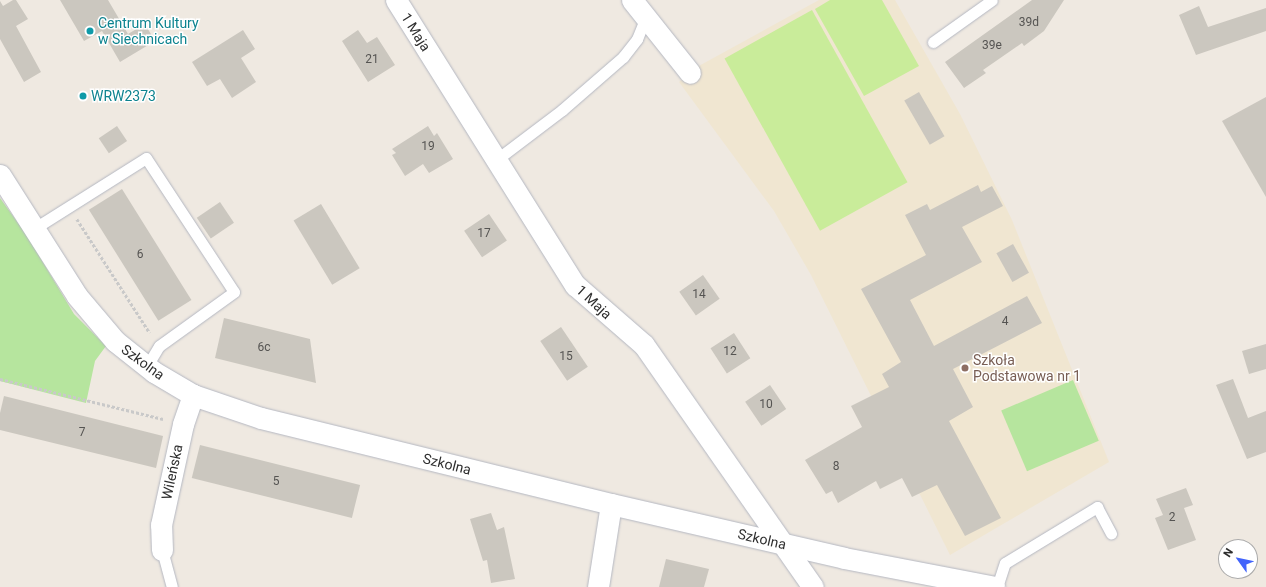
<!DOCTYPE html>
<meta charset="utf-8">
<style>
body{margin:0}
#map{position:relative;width:1266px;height:587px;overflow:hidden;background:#efe9e1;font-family:Roboto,sans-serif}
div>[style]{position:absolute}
.education>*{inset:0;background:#f0e6d1}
.green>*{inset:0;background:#b6e59e;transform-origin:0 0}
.pitch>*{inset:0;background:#c9ec9a;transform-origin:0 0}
.building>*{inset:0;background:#cbc7bf;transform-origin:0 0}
.path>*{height:2.5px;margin-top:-1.25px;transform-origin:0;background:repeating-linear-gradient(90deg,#c9c9c9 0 3px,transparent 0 5px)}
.roads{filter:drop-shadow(0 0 1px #b4b7c1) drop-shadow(0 0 1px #b4b7c1)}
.service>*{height:11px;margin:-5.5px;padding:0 5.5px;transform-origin:5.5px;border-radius:5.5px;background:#fff}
.minor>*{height:21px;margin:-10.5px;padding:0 10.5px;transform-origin:10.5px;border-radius:10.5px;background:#fff}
.dots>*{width:11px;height:11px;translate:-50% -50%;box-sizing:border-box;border:2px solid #fff;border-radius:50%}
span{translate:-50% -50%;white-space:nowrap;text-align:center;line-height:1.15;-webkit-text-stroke:3px #fff;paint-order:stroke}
.number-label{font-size:12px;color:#555452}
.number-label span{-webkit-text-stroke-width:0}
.culture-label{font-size:14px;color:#0d838f}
.left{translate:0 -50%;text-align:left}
.street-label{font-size:14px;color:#2e2e2e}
.education-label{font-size:14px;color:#785e54}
.north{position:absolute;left:1218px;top:539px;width:40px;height:40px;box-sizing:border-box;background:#fff;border:1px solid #ababab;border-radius:50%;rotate:303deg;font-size:11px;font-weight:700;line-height:16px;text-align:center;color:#2e2e2e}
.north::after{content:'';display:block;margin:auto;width:14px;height:18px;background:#4264fb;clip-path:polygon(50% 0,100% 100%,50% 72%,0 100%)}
</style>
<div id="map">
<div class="education">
<div style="clip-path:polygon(819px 0,895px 0,960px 114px,1012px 220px,1109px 462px,950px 555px,811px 275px,774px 211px,679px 82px,697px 67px)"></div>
</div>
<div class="green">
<div style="clip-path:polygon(0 198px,26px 234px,74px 314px,106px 346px,95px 361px,86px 403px,0 381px)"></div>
<div style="left:1073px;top:380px;width:66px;height:78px;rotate:67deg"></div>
</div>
<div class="pitch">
<div style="clip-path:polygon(830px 0,882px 0,919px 66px,864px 96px,815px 9px)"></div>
<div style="left:812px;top:10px;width:197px;height:100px;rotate:61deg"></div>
</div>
<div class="building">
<div style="clip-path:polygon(13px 0,16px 0,28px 19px,16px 26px,41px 72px,24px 82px,0 39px,0 1px,3px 6px)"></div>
<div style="clip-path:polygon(60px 0,108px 0,128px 34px,145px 24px,155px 41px,120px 62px,102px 31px,84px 41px)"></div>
<div style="clip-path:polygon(1032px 0,1064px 0,1044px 31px,1024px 46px,1022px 43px,983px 70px,986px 73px,964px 88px,945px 62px)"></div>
<div style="clip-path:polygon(1199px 6px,1208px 27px,1266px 8px,1266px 31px,1196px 55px,1179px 15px)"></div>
<div style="clip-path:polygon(243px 30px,255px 49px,241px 58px,256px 82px,232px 98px,220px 79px,207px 86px,192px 62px)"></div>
<div style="clip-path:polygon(358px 30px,367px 43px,377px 37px,395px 65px,368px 82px,342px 41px)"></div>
<div style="left:919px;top:92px;width:51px;height:17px;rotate:60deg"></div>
<div style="clip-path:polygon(1266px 97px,1266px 197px,1222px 121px)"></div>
<div style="left:117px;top:126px;width:18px;height:22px;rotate:56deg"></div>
<div style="clip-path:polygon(428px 126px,434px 136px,437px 133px,453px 159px,429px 173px,423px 164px,405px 176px,392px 155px,396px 153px,392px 149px)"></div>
<div style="clip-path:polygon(978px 185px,981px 192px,992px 186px,1003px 206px,962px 227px,982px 262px,910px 300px,934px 346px,1027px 296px,1042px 323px,953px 369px,973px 407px,949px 421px,1001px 518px,965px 536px,937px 485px,912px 497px,902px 478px,880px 489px,876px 481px,838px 503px,832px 491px,826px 494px,805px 460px,862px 427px,851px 406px,889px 387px,882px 374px,901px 362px,861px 289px,926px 255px,905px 215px,927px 204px,930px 210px)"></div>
<div style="left:122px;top:189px;width:131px;height:39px;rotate:58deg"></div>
<div style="left:220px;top:202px;width:25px;height:28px;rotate:56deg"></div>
<div style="left:321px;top:204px;width:75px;height:32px;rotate:59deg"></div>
<div style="left:489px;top:214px;width:32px;height:30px;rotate:56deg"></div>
<div style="left:1013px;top:244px;width:33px;height:19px;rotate:61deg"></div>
<div style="left:703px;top:275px;width:29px;height:29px;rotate:55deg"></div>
<div style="clip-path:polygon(224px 318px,310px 339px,316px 383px,215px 358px)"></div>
<div style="left:561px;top:327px;width:48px;height:25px;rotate:56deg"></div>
<div style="left:734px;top:333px;width:30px;height:28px;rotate:57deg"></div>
<div style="clip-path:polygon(1266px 344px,1266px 369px,1249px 374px,1242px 351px)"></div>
<div style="clip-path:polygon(1233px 379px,1248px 418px,1266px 411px,1266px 452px,1247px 459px,1216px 385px)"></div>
<div style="left:770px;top:385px;width:29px;height:30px;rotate:56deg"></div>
<div style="clip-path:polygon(4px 396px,163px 436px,156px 468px,0 430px,0 413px)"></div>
<div style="left:200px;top:445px;width:165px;height:34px;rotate:14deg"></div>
<div style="clip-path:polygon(1186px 488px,1193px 505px,1184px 508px,1196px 540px,1168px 550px,1155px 518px,1163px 515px,1156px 499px)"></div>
<div style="clip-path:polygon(491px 513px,497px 530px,504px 527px,515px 579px,491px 583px,487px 560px,483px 561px,470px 519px)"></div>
<div style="clip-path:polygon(666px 559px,709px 569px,704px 587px,659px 587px)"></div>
</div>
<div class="path">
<div style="left:77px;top:219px;width:135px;rotate:57.4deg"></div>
<div style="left:0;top:379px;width:168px;rotate:13.8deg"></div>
</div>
<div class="roads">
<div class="service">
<div style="left:933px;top:42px;width:72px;rotate:-35.4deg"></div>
<div style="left:496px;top:160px;width:83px;rotate:-37.1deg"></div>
<div style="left:562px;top:110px;width:81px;rotate:-41deg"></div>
<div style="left:623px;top:57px;width:23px;rotate:-52deg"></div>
<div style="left:637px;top:39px;width:24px;rotate:-68deg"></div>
<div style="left:35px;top:228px;width:131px;rotate:-32.2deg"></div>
<div style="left:146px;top:158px;width:160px;rotate:56.7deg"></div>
<div style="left:234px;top:292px;width:92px;rotate:144.2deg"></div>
<div style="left:159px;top:346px;width:23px;rotate:121deg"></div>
<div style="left:162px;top:550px;width:38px;rotate:75deg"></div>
<div style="left:997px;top:587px;width:25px;rotate:-72deg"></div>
<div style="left:1005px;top:563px;width:108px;rotate:-31.3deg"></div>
<div style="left:1097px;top:507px;width:30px;rotate:62deg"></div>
</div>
<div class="minor">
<div style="left:396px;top:0;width:337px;rotate:57.9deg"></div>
<div style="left:575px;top:285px;width:91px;rotate:41deg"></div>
<div style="left:644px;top:345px;width:295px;rotate:55.1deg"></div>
<div style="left:632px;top:0;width:93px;rotate:51.5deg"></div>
<div style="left:0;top:175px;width:143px;rotate:57.5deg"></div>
<div style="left:77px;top:296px;width:59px;rotate:49.8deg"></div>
<div style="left:115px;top:341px;width:50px;rotate:38.5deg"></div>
<div style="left:154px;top:372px;width:45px;rotate:30.5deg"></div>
<div style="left:193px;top:395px;width:72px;rotate:18.7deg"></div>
<div style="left:261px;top:418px;width:360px;rotate:13.8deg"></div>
<div style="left:611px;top:504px;width:239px;rotate:13deg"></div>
<div style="left:844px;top:558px;width:153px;rotate:10.9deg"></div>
<div style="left:162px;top:550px;width:25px;rotate:-92deg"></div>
<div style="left:161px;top:525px;width:103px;rotate:-77.7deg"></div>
<div style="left:183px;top:424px;width:31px;rotate:-71deg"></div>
<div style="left:598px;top:587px;width:84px;rotate:-81.1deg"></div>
</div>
</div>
<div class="dots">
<div style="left:90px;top:31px;background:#0f9aa8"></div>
<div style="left:83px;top:96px;background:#0f9aa8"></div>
<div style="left:965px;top:368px;background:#8d6e63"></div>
</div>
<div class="number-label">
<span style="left:1029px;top:23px">39d</span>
<span style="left:992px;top:46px">39e</span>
<span style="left:372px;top:60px">21</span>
<span style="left:428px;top:147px">19</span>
<span style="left:484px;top:234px">17</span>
<span style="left:140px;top:255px">6</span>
<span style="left:699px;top:295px">14</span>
<span style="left:1005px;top:322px">4</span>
<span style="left:264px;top:348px">6c</span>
<span style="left:730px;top:352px">12</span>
<span style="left:566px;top:357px">15</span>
<span style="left:766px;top:405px">10</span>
<span style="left:82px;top:433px">7</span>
<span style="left:836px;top:467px">8</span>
<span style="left:276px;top:482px">5</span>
<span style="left:1172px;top:518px">2</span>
</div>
<div class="culture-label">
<span class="left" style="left:98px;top:31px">Centrum Kultury<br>w Siechnicach</span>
<span class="left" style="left:91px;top:96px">WRW2373</span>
</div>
<div class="street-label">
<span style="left:416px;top:32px;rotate:58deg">1 Maja</span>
<span style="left:594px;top:302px;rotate:43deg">1 Maja</span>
<span style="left:143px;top:362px;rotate:36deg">Szkolna</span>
<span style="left:447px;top:464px;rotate:14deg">Szkolna</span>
<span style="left:172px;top:472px;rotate:-78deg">Wileńska</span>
<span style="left:762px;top:539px;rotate:13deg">Szkolna</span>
</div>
<div class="education-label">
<span class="left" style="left:973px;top:368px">Szkoła<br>Podstawowa nr 1</span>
</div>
<div class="north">N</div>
</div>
